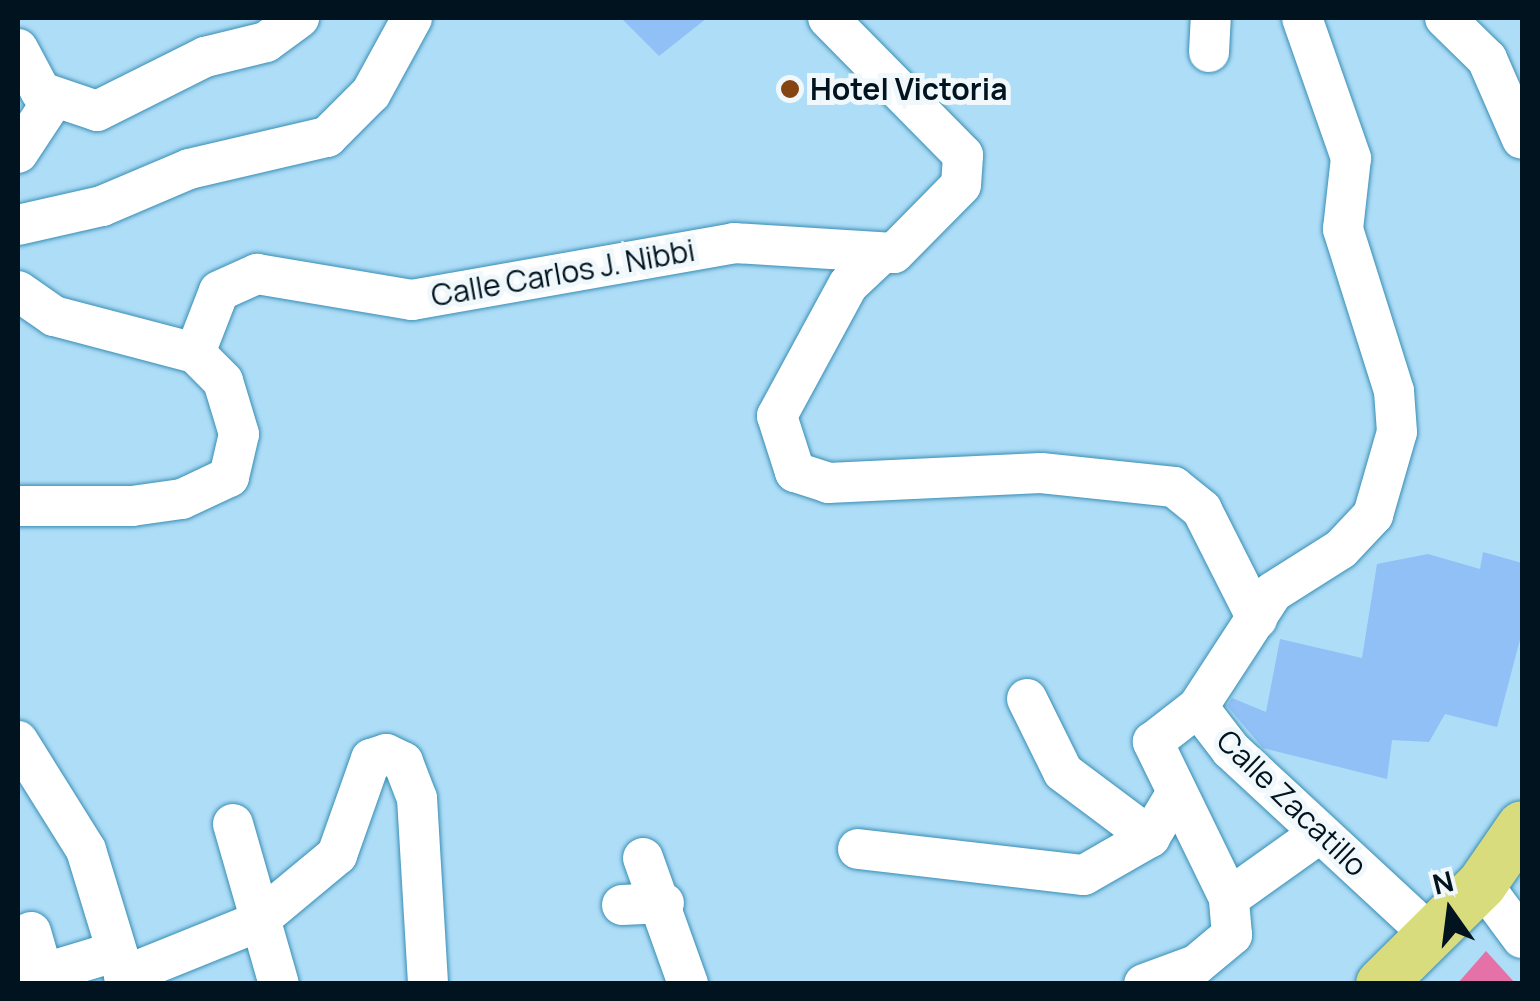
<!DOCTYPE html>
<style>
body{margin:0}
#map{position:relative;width:1540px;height:1001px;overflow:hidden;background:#aeddf7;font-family:Manrope,sans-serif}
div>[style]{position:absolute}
.forest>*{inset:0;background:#e472a8}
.building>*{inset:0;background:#90c0f5}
.roads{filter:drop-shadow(0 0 2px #388eb5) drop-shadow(0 0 2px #388eb5)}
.minor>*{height:40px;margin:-20px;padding:0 20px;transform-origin:20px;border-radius:20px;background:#fff}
.major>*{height:50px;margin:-25px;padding:0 25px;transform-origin:25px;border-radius:25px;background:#d9dc7d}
.dots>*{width:28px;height:28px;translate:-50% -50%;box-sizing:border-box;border:5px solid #f0f8fc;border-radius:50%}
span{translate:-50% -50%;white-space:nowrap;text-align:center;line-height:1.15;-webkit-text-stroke:10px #f0f8fc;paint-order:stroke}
.poi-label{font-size:30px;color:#00131f;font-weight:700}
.left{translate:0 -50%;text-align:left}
.street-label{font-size:30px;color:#00131f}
.frame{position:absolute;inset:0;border:20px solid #00131f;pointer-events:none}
.north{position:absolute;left:1400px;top:861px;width:100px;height:100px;-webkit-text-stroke:8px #f0f8fc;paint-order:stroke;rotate:346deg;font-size:28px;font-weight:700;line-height:40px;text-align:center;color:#00131f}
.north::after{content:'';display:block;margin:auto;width:35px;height:45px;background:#00131f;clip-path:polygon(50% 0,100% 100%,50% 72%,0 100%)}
</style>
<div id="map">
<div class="forest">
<div style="clip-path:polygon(1486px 951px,1515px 983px,1458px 983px)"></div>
</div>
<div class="building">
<div style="clip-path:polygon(621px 18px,707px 18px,659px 56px)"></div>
<div style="clip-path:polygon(1483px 552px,1522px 563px,1522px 632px,1497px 727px,1445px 714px,1429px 742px,1392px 740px,1387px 779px,1263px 748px,1227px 706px,1232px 698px,1266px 712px,1280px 639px,1362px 658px,1377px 564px,1428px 554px,1480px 569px)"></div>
</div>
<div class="roads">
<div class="minor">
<div style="left:1445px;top:18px;width:59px;rotate:44.3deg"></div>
<div style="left:1487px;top:59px;width:87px;rotate:66.4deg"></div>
<div style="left:18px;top:49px;width:49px;rotate:61.9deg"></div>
<div style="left:41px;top:92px;width:59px;rotate:18.7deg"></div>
<div style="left:97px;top:111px;width:121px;rotate:-26.6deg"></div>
<div style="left:205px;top:57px;width:63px;rotate:-13.8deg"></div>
<div style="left:266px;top:42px;width:41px;rotate:-36deg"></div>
<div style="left:1209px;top:52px;width:34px;rotate:-87deg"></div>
<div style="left:18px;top:153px;width:64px;rotate:-56.6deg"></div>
<div style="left:18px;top:225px;width:86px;rotate:-12.7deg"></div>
<div style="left:102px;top:206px;width:95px;rotate:-23deg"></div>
<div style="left:189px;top:169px;width:142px;rotate:-13.1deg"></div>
<div style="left:327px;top:137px;width:62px;rotate:-45deg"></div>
<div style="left:371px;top:93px;width:85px;rotate:-61.3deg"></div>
<div style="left:879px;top:256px;width:42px;rotate:136.9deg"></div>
<div style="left:848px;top:285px;width:149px;rotate:118.5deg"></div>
<div style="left:777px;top:416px;width:59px;rotate:72.2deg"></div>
<div style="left:795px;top:472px;width:35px;rotate:18deg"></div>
<div style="left:828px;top:483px;width:213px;rotate:-2.7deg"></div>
<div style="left:1041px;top:473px;width:134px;rotate:6deg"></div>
<div style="left:1174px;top:487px;width:36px;rotate:39deg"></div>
<div style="left:1202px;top:510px;width:122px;rotate:63.2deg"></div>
<div style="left:18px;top:291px;width:44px;rotate:34.8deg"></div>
<div style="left:54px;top:316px;width:146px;rotate:14.7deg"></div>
<div style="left:18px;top:506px;width:114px"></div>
<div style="left:132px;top:506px;width:50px;rotate:-8deg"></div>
<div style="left:182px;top:499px;width:52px;rotate:-25.1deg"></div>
<div style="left:229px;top:477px;width:44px;rotate:-76.9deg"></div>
<div style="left:239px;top:434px;width:55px;rotate:-106.8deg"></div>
<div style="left:223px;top:381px;width:40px;rotate:-135deg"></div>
<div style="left:195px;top:353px;width:66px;rotate:-68.8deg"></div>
<div style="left:219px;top:291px;width:42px;rotate:-24.1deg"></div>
<div style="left:257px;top:274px;width:157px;rotate:9.5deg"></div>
<div style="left:412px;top:300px;width:327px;rotate:-10deg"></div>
<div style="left:734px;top:243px;width:160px;rotate:3.6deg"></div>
<div style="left:894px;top:253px;width:95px;rotate:-45.4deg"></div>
<div style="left:961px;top:185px;width:30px;rotate:-86deg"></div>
<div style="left:963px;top:155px;width:192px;rotate:-134.6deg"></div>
<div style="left:1027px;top:699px;width:81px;rotate:63.7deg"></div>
<div style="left:1063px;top:772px;width:109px;rotate:36.8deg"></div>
<div style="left:1198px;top:707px;width:54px;rotate:52.5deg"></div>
<div style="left:1231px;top:750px;width:275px;rotate:42.8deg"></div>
<div style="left:18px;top:741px;width:128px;rotate:58deg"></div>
<div style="left:86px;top:850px;width:140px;rotate:73deg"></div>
<div style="left:233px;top:824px;width:166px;rotate:74deg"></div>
<div style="left:858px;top:849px;width:227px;rotate:6.6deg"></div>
<div style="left:1084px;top:875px;width:76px;rotate:-29.9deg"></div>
<div style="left:1150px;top:837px;width:50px;rotate:-58.8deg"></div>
<div style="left:643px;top:858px;width:134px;rotate:70.3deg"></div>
<div style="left:1482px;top:884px;width:67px;rotate:53.5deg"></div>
<div style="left:1229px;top:898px;width:112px;rotate:-35.5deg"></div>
<div style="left:622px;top:905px;width:42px;rotate:-2.7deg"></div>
<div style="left:31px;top:932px;width:54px;rotate:73.9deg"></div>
<div style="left:124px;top:976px;width:141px;rotate:-22deg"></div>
<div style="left:255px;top:923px;width:107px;rotate:-39.7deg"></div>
<div style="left:337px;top:855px;width:102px;rotate:-70.5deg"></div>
<div style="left:371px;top:759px;width:16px;rotate:-18deg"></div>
<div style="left:386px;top:754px;width:19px;rotate:25deg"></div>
<div style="left:403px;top:762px;width:39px;rotate:69deg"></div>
<div style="left:417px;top:798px;width:186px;rotate:86.6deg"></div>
<div style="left:18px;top:981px;width:100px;rotate:-16.8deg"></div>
<div style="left:1144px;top:984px;width:55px;rotate:-20.1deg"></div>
<div style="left:1196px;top:965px;width:47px;rotate:-39.8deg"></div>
<div style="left:1232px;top:935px;width:37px;rotate:-95deg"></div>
<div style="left:1229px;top:898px;width:174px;rotate:-116deg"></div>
<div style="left:1153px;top:742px;width:57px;rotate:-37.9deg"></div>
<div style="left:1198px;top:707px;width:137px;rotate:-56.9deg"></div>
<div style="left:1273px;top:592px;width:80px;rotate:-32.3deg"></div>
<div style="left:1341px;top:549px;width:47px;rotate:-46.7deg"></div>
<div style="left:1373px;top:515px;width:86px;rotate:-73.9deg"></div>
<div style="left:1397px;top:432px;width:41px;rotate:-94.2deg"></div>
<div style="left:1394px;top:391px;width:170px;rotate:-107.5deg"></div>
<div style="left:1343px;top:229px;width:71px;rotate:-83.6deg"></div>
<div style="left:1351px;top:158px;width:148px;rotate:-109.3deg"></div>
</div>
<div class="major">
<div style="left:1381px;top:984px;width:142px;rotate:-44.7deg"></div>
<div style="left:1482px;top:884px;width:70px;rotate:-55.4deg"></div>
</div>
</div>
<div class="dots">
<div style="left:790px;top:89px;background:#864413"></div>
</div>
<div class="poi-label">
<span class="left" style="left:810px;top:89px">Hotel Victoria</span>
</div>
<div class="street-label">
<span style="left:563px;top:273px;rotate:-10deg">Calle Carlos J. Nibbi</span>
<span style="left:1292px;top:803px;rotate:44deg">Calle Zacatillo</span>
</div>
<div class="frame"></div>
<div class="north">N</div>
</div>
